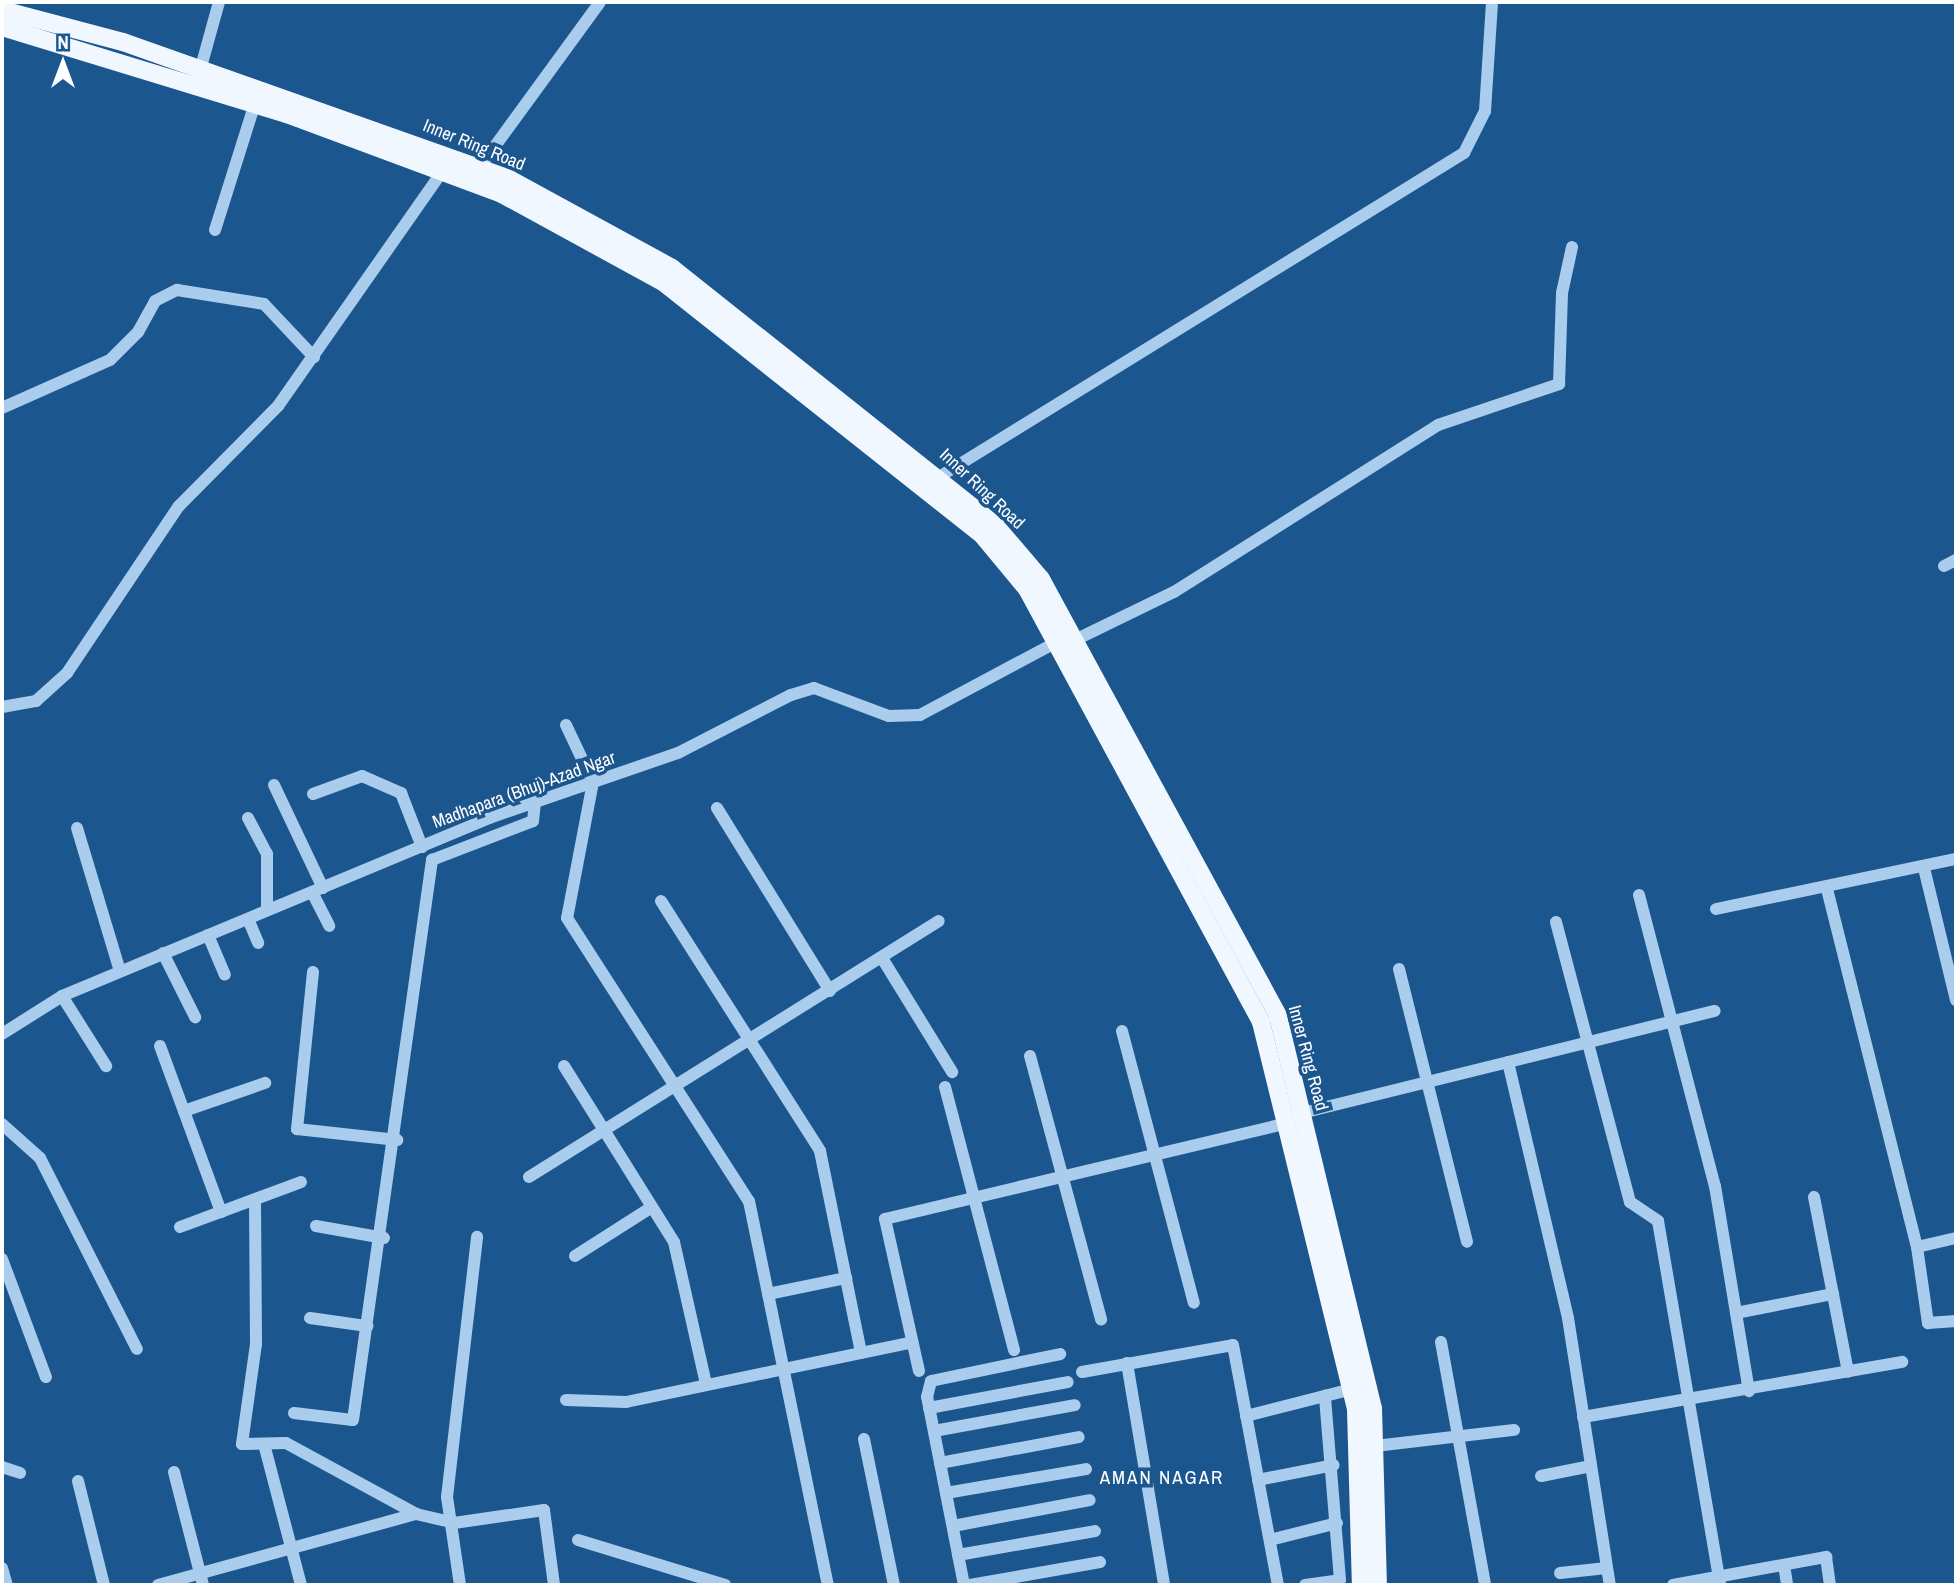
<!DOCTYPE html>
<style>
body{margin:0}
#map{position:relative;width:1958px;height:1587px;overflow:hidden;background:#1c568e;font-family:"Archivo Narrow",sans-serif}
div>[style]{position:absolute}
.minor>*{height:12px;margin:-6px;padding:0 6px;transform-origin:6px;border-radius:6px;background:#aacded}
.major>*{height:18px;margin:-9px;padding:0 9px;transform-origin:9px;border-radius:9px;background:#f1f7ff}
span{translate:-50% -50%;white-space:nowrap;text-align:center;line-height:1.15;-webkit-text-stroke:7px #1c568e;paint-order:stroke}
.street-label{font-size:18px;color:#fff}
.neighbourhood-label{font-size:19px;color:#fff;letter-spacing:2px}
.frame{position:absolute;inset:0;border:4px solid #fff;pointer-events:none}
.north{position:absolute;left:28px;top:28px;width:70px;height:70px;-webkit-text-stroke:5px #1c568e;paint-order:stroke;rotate:0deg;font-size:19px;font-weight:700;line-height:28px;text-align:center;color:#fff}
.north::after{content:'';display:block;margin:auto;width:24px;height:32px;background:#fff;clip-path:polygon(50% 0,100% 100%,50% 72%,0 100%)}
</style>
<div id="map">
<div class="minor">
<div style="left:201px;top:67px;width:67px;rotate:-74.5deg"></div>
<div style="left:479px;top:168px;width:205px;rotate:-53.9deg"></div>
<div style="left:215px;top:230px;width:133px;rotate:-72.5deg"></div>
<div style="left:2px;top:408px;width:118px;rotate:-24deg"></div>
<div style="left:110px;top:360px;width:40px;rotate:-45deg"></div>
<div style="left:138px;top:332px;width:35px;rotate:-61deg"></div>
<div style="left:155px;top:301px;width:25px;rotate:-27deg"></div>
<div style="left:177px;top:290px;width:88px;rotate:9.1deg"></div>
<div style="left:264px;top:304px;width:73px;rotate:46.7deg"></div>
<div style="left:939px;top:477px;width:617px;rotate:-31.68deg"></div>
<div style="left:1464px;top:153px;width:47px;rotate:-63.4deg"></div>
<div style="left:1485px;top:111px;width:109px;rotate:-86.3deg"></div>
<div style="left:1944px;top:566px;width:13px;rotate:-27deg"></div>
<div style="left:1075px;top:640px;width:110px;rotate:-25.9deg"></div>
<div style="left:1174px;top:592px;width:312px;rotate:-32.3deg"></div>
<div style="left:1438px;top:425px;width:128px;rotate:-18.7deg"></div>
<div style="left:1559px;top:384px;width:91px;rotate:-88.1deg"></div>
<div style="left:1562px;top:293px;width:47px;rotate:-77.7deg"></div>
<div style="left:2px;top:707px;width:35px;rotate:-10deg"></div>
<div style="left:36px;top:701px;width:42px;rotate:-42.1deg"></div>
<div style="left:67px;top:673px;width:201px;rotate:-56.2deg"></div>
<div style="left:179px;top:506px;width:141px;rotate:-45.3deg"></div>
<div style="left:278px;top:406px;width:284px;rotate:-55deg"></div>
<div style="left:566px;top:725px;width:63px;rotate:64.7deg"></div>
<div style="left:593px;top:782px;width:138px;rotate:100.8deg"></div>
<div style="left:567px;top:918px;width:336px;rotate:57.3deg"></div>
<div style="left:749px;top:1201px;width:392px;rotate:78.4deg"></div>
<div style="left:274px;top:785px;width:114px;rotate:64.6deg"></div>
<div style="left:313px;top:794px;width:52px;rotate:-20.2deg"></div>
<div style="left:362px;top:776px;width:43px;rotate:23.6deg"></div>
<div style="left:401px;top:793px;width:58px;rotate:68.7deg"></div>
<div style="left:717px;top:808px;width:215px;rotate:58.3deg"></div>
<div style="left:248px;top:818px;width:41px;rotate:62.2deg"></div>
<div style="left:267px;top:854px;width:56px;rotate:90deg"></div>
<div style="left:77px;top:828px;width:149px;rotate:73.3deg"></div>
<div style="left:1924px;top:868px;width:136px;rotate:76.4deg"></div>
<div style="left:1827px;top:889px;width:369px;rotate:75.9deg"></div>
<div style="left:1917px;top:1247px;width:77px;rotate:81.8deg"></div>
<div style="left:1928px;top:1323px;width:28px;rotate:-4deg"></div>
<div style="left:312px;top:892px;width:38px;rotate:63deg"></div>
<div style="left:1639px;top:895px;width:301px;rotate:75.4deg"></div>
<div style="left:1715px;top:1186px;width:208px;rotate:80.6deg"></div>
<div style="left:661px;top:901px;width:296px;rotate:57.5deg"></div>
<div style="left:820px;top:1151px;width:206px;rotate:78.5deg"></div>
<div style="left:1716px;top:909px;width:245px;rotate:-11.8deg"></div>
<div style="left:248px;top:919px;width:26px;rotate:67deg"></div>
<div style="left:1556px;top:922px;width:290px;rotate:75.2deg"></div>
<div style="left:1630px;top:1202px;width:34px;rotate:34deg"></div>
<div style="left:1658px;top:1221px;width:369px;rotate:80.3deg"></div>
<div style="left:208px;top:935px;width:43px;rotate:67deg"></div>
<div style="left:163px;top:953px;width:72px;rotate:63.4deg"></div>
<div style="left:882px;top:958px;width:134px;rotate:58.4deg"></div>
<div style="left:1399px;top:969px;width:281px;rotate:76deg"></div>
<div style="left:313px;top:972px;width:158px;rotate:95.8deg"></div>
<div style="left:297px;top:1129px;width:101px;rotate:6.3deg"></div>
<div style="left:62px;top:996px;width:83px;rotate:57.8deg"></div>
<div style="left:1122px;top:1031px;width:281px;rotate:75.2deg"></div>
<div style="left:2px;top:1034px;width:71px;rotate:-32.3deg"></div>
<div style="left:62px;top:996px;width:463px;rotate:-22.6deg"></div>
<div style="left:489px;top:818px;width:200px;rotate:-19deg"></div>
<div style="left:678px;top:753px;width:127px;rotate:-27.2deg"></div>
<div style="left:791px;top:695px;width:24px;rotate:-17deg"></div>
<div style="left:814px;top:688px;width:80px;rotate:20.5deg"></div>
<div style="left:889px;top:716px;width:31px;rotate:-2deg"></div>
<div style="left:920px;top:715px;width:155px;rotate:-28.1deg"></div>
<div style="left:160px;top:1046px;width:177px;rotate:69.8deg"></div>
<div style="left:1030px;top:1056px;width:273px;rotate:74.9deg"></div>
<div style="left:1508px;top:1062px;width:263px;rotate:76.8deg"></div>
<div style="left:1568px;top:1318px;width:270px;rotate:81.1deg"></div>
<div style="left:564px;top:1066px;width:208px;rotate:58deg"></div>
<div style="left:674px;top:1242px;width:146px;rotate:77.3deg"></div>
<div style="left:945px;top:1087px;width:272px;rotate:75.3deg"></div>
<div style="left:184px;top:1111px;width:86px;rotate:-19.1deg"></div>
<div style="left:1302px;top:1113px;width:425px;rotate:-13.9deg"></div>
<div style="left:2px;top:1124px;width:51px;rotate:41.8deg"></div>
<div style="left:40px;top:1158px;width:214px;rotate:63.1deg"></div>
<div style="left:529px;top:1177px;width:483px;rotate:-32deg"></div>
<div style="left:1814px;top:1197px;width:178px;rotate:79deg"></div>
<div style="left:255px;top:1200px;width:144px;rotate:89.6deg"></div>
<div style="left:256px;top:1344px;width:101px;rotate:98deg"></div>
<div style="left:242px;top:1444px;width:44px;rotate:-1.3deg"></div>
<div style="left:286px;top:1443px;width:148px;rotate:28.6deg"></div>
<div style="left:316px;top:1226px;width:69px;rotate:10deg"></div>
<div style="left:180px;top:1227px;width:129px;rotate:-20.4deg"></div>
<div style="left:1917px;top:1247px;width:40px;rotate:-13deg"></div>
<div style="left:575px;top:1256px;width:91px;rotate:-32.5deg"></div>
<div style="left:2px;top:1259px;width:126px;rotate:69.6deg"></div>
<div style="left:768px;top:1294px;width:80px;rotate:-11.6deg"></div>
<div style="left:1736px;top:1313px;width:99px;rotate:-11.1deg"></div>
<div style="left:310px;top:1318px;width:58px;rotate:8deg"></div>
<div style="left:1441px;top:1342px;width:247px;rotate:79.7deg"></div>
<div style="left:1127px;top:1363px;width:225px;rotate:80.5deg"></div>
<div style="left:919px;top:1371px;width:156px;rotate:-102.6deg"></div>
<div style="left:885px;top:1219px;width:413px;rotate:-13.4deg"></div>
<div style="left:1082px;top:1372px;width:153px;rotate:-10.1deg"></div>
<div style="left:1233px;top:1345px;width:244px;rotate:79.4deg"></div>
<div style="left:566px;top:1400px;width:60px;rotate:1.9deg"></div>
<div style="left:626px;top:1402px;width:292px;rotate:-11.8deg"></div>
<div style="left:929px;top:1408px;width:141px;rotate:-10.6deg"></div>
<div style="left:294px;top:1413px;width:59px;rotate:6.8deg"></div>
<div style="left:353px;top:1420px;width:566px;rotate:-81.97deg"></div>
<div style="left:432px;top:860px;width:108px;rotate:-21.1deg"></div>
<div style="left:533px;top:821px;width:19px;rotate:-84deg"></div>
<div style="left:1246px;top:1416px;width:109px;rotate:-14.3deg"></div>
<div style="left:1583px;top:1417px;width:324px;rotate:-9.8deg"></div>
<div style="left:934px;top:1431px;width:143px;rotate:-10.4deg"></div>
<div style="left:864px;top:1439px;width:149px;rotate:78.4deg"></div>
<div style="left:264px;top:1444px;width:146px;rotate:75.3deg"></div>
<div style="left:1375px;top:1446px;width:140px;rotate:-6.6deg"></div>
<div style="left:940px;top:1463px;width:141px;rotate:-10.6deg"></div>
<div style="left:2px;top:1467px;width:19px;rotate:18deg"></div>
<div style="left:174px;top:1472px;width:117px;rotate:75.6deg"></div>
<div style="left:1541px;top:1476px;width:51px;rotate:-11.3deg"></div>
<div style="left:1258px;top:1480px;width:77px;rotate:-11.2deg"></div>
<div style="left:78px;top:1481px;width:107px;rotate:76deg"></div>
<div style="left:946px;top:1493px;width:142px;rotate:-9.7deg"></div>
<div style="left:953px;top:1526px;width:139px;rotate:-10.7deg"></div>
<div style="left:578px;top:1540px;width:154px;rotate:17deg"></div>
<div style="left:1270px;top:1540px;width:69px;rotate:-14.2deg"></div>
<div style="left:958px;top:1555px;width:139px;rotate:-9.9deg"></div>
<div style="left:1784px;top:1565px;width:20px;rotate:81deg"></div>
<div style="left:2px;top:1568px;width:18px;rotate:74deg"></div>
<div style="left:1560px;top:1573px;width:47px;rotate:-6.1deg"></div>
<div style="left:158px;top:1585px;width:268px;rotate:-15.4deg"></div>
<div style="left:416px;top:1514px;width:39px;rotate:13deg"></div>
<div style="left:454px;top:1523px;width:91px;rotate:-8.2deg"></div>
<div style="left:544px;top:1510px;width:76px;rotate:82.4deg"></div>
<div style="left:460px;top:1585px;width:89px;rotate:-98.4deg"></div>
<div style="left:447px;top:1497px;width:262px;rotate:-83.4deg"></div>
<div style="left:964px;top:1585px;width:192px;rotate:-101.1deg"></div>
<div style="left:927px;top:1397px;width:16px;rotate:-76deg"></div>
<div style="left:931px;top:1381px;width:132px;rotate:-11.8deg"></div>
<div style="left:970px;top:1585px;width:132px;rotate:-10deg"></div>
<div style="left:1305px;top:1585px;width:35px;rotate:-8deg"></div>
<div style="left:1340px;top:1580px;width:185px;rotate:-94.7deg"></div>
<div style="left:1673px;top:1585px;width:156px;rotate:-10.4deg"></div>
<div style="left:1826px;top:1557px;width:28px;rotate:82deg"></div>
</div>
<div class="major">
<div style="left:2px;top:10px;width:125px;rotate:14.8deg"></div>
<div style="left:123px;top:42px;width:410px;rotate:19.5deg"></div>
<div style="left:509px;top:179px;width:186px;rotate:28.6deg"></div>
<div style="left:672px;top:268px;width:413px;rotate:38.5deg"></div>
<div style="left:995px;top:525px;width:71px;rotate:49.6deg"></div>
<div style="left:1041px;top:579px;width:497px;rotate:61.5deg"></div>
<div style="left:1278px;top:1016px;width:403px;rotate:76.4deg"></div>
<div style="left:1373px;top:1408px;width:177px;rotate:88.4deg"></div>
<div style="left:2px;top:27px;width:298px;rotate:17deg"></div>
<div style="left:287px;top:114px;width:229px;rotate:20.4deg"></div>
<div style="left:502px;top:194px;width:183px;rotate:28.7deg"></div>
<div style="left:663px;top:282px;width:409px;rotate:38.4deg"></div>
<div style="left:983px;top:536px;width:69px;rotate:50.3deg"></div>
<div style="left:1027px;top:589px;width:492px;rotate:61.6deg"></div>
<div style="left:1261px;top:1022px;width:399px;rotate:76.2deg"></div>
<div style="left:1356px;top:1410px;width:175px;rotate:88.4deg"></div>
</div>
<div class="street-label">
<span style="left:474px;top:145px;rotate:22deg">Inner Ring Road</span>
<span style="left:982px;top:489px;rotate:43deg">Inner Ring Road</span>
<span style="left:524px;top:790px;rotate:-20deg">Madhapara (Bhuj)-Azad Ngar</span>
<span style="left:1308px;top:1058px;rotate:75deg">Inner Ring Road</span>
</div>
<div class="neighbourhood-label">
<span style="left:1162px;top:1478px">AMAN NAGAR</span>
</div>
<div class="frame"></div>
<div class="north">N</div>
</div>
